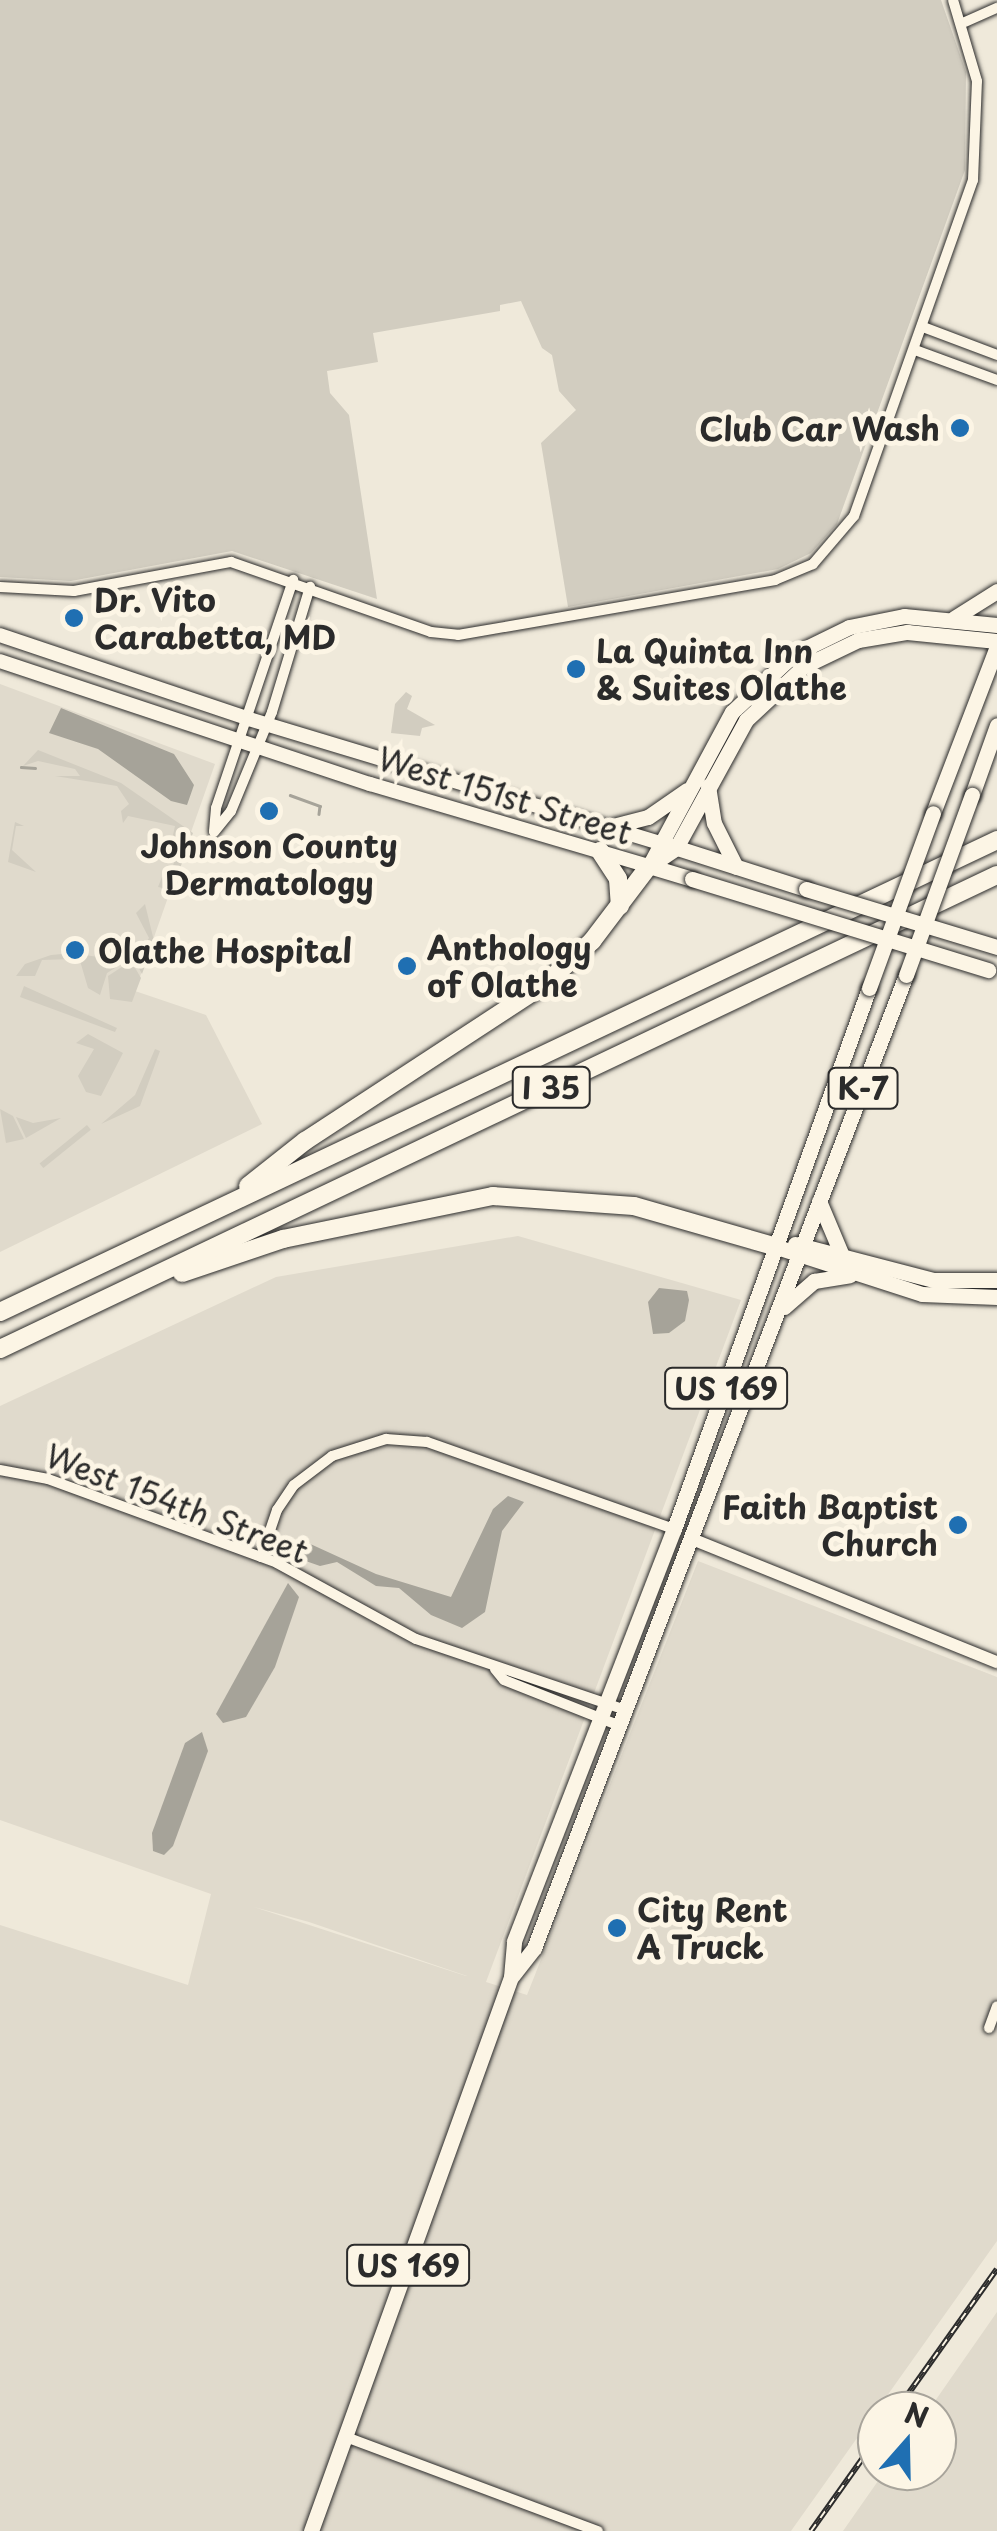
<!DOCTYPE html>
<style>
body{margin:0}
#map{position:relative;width:997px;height:2531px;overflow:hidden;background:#efe9da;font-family:"Playpen Sans",sans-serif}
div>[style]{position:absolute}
.built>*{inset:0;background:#e0dacc}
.green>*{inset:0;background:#d2cdc0;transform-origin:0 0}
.water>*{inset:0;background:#a6a399}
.stream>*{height:2.5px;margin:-1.25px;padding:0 1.25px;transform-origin:1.25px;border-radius:1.25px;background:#a6a399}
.roads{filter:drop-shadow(0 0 2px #2b2b2b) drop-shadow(0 0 2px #2b2b2b)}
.minor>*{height:10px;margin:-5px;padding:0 5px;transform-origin:5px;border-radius:5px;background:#fcf5e5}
.tertiary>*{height:12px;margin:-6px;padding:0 6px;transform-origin:6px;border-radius:6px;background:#fcf5e5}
.secondary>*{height:14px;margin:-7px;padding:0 7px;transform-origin:7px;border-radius:7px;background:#fcf5e5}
.primary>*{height:15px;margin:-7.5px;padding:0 7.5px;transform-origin:7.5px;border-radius:7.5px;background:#fcf5e5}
.trunk>*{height:15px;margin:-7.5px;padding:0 7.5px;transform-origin:7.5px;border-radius:7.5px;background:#fcf5e5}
.motorway>*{height:18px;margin:-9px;padding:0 9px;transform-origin:9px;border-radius:9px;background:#fcf5e5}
.rail>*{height:6px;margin-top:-3px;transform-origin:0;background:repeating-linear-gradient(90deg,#fcf5e5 0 8px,#2b2b2b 0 16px);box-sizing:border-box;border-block:2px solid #2b2b2b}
.bridges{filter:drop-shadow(0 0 2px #2b2b2b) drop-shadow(0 0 2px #2b2b2b)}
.primary-bridge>*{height:15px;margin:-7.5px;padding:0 7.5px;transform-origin:7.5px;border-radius:7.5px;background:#fcf5e5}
.trunk-bridge>*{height:15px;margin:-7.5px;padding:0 7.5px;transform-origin:7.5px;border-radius:7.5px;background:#fcf5e5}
.dots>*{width:28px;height:28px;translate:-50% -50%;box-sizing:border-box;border:5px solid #fcf5e5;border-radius:50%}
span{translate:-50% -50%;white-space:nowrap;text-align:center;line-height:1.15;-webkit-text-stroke:10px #fcf5e5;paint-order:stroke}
.shield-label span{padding:2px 8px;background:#fcf5e5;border:2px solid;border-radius:8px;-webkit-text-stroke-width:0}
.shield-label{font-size:30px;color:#2b2b2b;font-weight:700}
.poi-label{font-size:32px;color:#2b2b2b;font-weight:700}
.right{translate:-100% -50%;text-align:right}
.left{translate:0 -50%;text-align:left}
.street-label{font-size:32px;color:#2b2b2b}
.north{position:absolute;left:857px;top:2391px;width:100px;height:100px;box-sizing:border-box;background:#fcf5e5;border:2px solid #a8a49b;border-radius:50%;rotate:20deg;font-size:28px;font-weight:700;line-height:40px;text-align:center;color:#2b2b2b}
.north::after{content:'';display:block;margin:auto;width:35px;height:45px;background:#1f6fb2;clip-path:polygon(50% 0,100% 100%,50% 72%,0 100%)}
</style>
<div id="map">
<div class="built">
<div style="clip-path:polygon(0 684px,215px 764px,135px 991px,206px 1015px,262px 1124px,0 1252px)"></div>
<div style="clip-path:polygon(evenodd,518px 1236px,741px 1300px,486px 1982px,527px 1995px,698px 1561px,997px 1677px,997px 2241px,791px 2531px,0 2531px,0 1925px,188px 1985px,211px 1894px,0 1820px,0 1406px,276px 1277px,518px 1236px,254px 1907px,309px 1922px,467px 1976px,466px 1976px,254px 1907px)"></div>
<div style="clip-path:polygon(997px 2312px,997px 2531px,843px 2531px,885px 2471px,937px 2471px,937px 2411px,928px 2411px)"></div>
</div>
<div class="green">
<div style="clip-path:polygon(0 0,941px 0,966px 72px,965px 170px,837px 524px,811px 553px,778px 569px,568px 607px,541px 443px,576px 410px,559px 391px,552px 355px,542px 348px,521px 301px,500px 305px,500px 311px,373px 333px,378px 362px,327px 371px,330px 393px,349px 415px,377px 599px,232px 551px,71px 581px,0 577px)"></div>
<div style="clip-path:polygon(406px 692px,412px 696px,407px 709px,435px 725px,422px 728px,420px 736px,391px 733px,395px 704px)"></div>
<div style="clip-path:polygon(38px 750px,121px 783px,193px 833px,172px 890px,158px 887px,162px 877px,170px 877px,180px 840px,173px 835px,175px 826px,128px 816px,123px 823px,121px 811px,129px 804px,117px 786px,55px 776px,80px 776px,75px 769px,38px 761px,23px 766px)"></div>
<div style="clip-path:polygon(15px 822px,24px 826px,16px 826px,12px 850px,36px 872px,8px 862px)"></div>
<div style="clip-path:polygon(145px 904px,154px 941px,142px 974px,134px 959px,149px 938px,136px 913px)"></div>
<div style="clip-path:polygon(112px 946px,126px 949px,131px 958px,107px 973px,100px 995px,88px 988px,78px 954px,98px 957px,113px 954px)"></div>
<div style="clip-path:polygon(73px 953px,74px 959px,42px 960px,35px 976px,16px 976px,25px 964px,51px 955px)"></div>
<div style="clip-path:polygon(131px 961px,141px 978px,132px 1002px,110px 999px,108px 976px)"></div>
<div style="clip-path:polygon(24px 986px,117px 1028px,115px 1032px,20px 997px)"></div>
<div style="clip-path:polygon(88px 1034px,123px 1053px,101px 1096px,86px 1092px,78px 1076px,94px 1049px,76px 1043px)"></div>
<div style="clip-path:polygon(155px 1049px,160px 1051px,140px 1106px,101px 1124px,135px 1095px)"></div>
<div style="clip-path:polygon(0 1109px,13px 1116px,24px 1139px,6px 1143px)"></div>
<div style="clip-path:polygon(16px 1117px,33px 1123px,61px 1118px,26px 1138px)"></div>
<div style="left:87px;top:1125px;width:6px;height:61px;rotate:51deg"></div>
</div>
<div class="water">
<div style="clip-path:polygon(61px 708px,174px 754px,194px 785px,187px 805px,171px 801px,98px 749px,49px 733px)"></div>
<div style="clip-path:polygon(659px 1288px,687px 1291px,689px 1300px,685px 1321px,669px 1333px,653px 1334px,648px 1302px)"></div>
<div style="clip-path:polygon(508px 1496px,524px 1502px,502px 1531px,485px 1612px,462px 1628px,431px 1615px,399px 1588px,376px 1586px,337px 1562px,320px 1566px,300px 1559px,298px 1547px,306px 1542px,376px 1574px,451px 1597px,493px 1509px)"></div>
<div style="clip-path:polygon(288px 1583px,299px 1597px,275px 1667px,246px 1717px,223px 1723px,216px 1714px)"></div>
<div style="clip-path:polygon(202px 1732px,208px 1751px,173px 1846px,164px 1855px,153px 1851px,152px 1833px,185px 1743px)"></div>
</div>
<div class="stream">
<div style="left:21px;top:767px;width:14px;rotate:4deg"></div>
<div style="left:290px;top:795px;width:32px;rotate:20deg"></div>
<div style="left:320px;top:806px;width:8px;rotate:97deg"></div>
</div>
<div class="roads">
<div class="minor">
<div style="left:965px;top:22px;width:35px;rotate:-24deg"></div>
<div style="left:923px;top:327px;width:79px;rotate:20.7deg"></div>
<div style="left:915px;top:350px;width:87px;rotate:20.1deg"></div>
<div style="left:0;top:587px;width:74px;rotate:3.1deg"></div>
<div style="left:74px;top:591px;width:160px;rotate:-10.5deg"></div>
<div style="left:231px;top:562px;width:212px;rotate:19.3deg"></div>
<div style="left:431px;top:632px;width:27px;rotate:6deg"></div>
<div style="left:458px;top:635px;width:322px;rotate:-9.8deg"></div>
<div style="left:775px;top:580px;width:41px;rotate:-22.8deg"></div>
<div style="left:813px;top:564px;width:63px;rotate:-49.5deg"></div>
<div style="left:854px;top:516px;width:356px;rotate:-70.5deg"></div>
<div style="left:973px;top:180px;width:99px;rotate:-87.7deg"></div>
<div style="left:977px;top:81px;width:84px;rotate:-106.5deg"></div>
<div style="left:214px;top:831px;width:23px;rotate:-85deg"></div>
<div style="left:216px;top:808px;width:241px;rotate:-71.3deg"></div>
<div style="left:214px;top:832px;width:27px;rotate:-51deg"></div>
<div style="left:231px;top:811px;width:107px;rotate:-67.5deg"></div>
<div style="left:272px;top:712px;width:131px;rotate:-73.1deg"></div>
<div style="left:0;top:1470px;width:49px;rotate:10.6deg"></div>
<div style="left:48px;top:1479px;width:244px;rotate:20.1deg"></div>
<div style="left:277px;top:1563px;width:158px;rotate:28.7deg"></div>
<div style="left:416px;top:1639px;width:222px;rotate:18.7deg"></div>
<div style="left:261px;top:1557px;width:50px;rotate:-71.2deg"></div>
<div style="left:277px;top:1510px;width:30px;rotate:-56deg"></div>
<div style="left:294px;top:1485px;width:48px;rotate:-37.3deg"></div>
<div style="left:332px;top:1456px;width:57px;rotate:-17.5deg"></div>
<div style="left:386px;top:1439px;width:41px;rotate:4.2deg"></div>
<div style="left:427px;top:1442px;width:262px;rotate:19.4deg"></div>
<div style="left:495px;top:1669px;width:14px;rotate:51deg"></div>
<div style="left:504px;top:1680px;width:125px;rotate:21.6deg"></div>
<div style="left:989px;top:2028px;width:23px;rotate:-70deg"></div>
<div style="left:346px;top:2437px;width:269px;rotate:20.5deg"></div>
</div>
<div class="tertiary">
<div style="left:692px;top:1539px;width:329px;rotate:22deg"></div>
</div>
<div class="secondary">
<div style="left:0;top:635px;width:263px;rotate:18.6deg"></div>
<div style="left:249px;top:719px;width:430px;rotate:16.8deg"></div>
<div style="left:0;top:661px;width:390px;rotate:18.4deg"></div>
<div style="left:370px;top:784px;width:291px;rotate:16.4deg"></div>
</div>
<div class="primary">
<div style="left:665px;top:844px;width:148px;rotate:17.7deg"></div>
<div style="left:649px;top:866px;width:45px;rotate:16.8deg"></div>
</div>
<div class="trunk">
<div style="left:954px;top:618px;width:51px;rotate:-32.1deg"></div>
<div style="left:708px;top:786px;width:37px;rotate:81deg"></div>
<div style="left:714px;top:823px;width:49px;rotate:63.4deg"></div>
<div style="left:972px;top:795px;width:74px;rotate:-70.3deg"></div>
<div style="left:933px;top:813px;width:179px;rotate:-69deg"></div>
<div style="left:609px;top:827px;width:40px;rotate:-14.4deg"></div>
<div style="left:648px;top:817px;width:47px;rotate:-34.7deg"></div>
<div style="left:651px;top:865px;width:30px;rotate:-34deg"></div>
<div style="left:676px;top:848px;width:146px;rotate:-61.3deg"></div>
<div style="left:746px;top:720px;width:79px;rotate:-43deg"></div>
<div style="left:804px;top:666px;width:60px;rotate:-25.7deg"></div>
<div style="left:858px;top:640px;width:50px;rotate:-9.3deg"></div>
<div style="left:907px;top:632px;width:90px;rotate:5.7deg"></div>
<div style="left:649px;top:866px;width:175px;rotate:-61.7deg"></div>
<div style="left:732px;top:712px;width:85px;rotate:-43.1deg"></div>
<div style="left:794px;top:654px;width:61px;rotate:-26.1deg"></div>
<div style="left:849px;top:627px;width:56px;rotate:-11.3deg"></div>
<div style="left:904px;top:616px;width:93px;rotate:5.5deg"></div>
<div style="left:819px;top:1201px;width:56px;rotate:67.1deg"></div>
<div style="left:795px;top:1244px;width:143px;rotate:14.6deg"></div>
<div style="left:933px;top:1280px;width:64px"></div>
<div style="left:777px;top:1247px;width:152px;rotate:18deg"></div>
<div style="left:922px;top:1294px;width:75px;rotate:2.3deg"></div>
<div style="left:784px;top:1307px;width:40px;rotate:-41deg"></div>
<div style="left:814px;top:1281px;width:36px;rotate:-9deg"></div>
<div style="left:513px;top:1975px;width:34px;rotate:-52deg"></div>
<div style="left:534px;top:1948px;width:1042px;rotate:-69.08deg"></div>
<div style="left:311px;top:2531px;width:589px;rotate:-70.15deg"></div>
<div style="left:511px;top:1977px;width:36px;rotate:-85deg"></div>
<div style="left:514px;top:1941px;width:442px;rotate:-68.8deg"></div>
<div style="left:674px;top:1529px;width:575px;rotate:-70.18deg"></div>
</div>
<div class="motorway">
<div style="left:600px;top:851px;width:33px;rotate:57deg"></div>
<div style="left:618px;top:879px;width:27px;rotate:86deg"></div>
<div style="left:248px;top:1186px;width:73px;rotate:-38.3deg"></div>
<div style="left:305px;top:1141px;width:287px;rotate:-33.2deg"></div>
<div style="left:545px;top:984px;width:64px;rotate:-42.5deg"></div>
<div style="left:592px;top:941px;width:94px;rotate:-52.8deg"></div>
<div style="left:182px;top:1273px;width:107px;rotate:-18.6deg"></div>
<div style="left:283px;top:1239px;width:214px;rotate:-11.6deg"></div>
<div style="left:493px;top:1196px;width:141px;rotate:4.1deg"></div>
<div style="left:634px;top:1206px;width:149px;rotate:16deg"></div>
<div style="left:0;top:1312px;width:1103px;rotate:-25.33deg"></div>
<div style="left:0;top:1349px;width:1104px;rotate:-25.43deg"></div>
</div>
</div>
<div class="rail">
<div style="left:896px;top:2411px;width:174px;rotate:-54.6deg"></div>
<div style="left:811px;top:2531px;width:114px;rotate:-54.6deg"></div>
</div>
<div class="bridges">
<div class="primary-bridge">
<div style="left:692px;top:879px;width:310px;rotate:17.1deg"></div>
<div style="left:806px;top:889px;width:200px;rotate:16.9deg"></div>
</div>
<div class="trunk-bridge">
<div style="left:906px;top:975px;width:192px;rotate:-69.9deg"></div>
<div style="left:869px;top:988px;width:186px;rotate:-69.9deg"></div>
</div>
</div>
<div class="dots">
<div style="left:960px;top:428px;background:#1f6fb2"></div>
<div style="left:74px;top:618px;background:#1f6fb2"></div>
<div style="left:576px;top:669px;background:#1f6fb2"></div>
<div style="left:269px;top:811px;background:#1f6fb2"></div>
<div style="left:75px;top:950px;background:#1f6fb2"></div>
<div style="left:407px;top:966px;background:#1f6fb2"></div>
<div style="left:958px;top:1525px;background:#1f6fb2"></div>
<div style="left:617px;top:1928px;background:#1f6fb2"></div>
</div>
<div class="shield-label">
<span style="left:551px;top:1087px">I 35</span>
<span style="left:863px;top:1088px">K-7</span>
<span style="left:726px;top:1388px">US 169</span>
<span style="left:408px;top:2265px">US 169</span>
</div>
<div class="poi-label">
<span class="right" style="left:940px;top:428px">Club Car Wash</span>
<span class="left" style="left:94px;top:618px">Dr. Vito<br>Carabetta, MD</span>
<span class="left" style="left:596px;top:669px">La Quinta Inn<br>&amp; Suites Olathe</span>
<span style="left:269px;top:864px">Johnson County<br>Dermatology</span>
<span class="left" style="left:427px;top:966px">Anthology<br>of Olathe</span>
<span class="left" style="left:98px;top:950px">Olathe Hospital</span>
<span class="right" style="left:938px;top:1525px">Faith Baptist<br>Church</span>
<span class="left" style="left:637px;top:1928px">City Rent<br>A Truck</span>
</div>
<div class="street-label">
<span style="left:505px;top:795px;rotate:17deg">West 151st Street</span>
<span style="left:177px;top:1503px;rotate:21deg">West 154th Street</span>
</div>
<div class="north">N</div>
</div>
